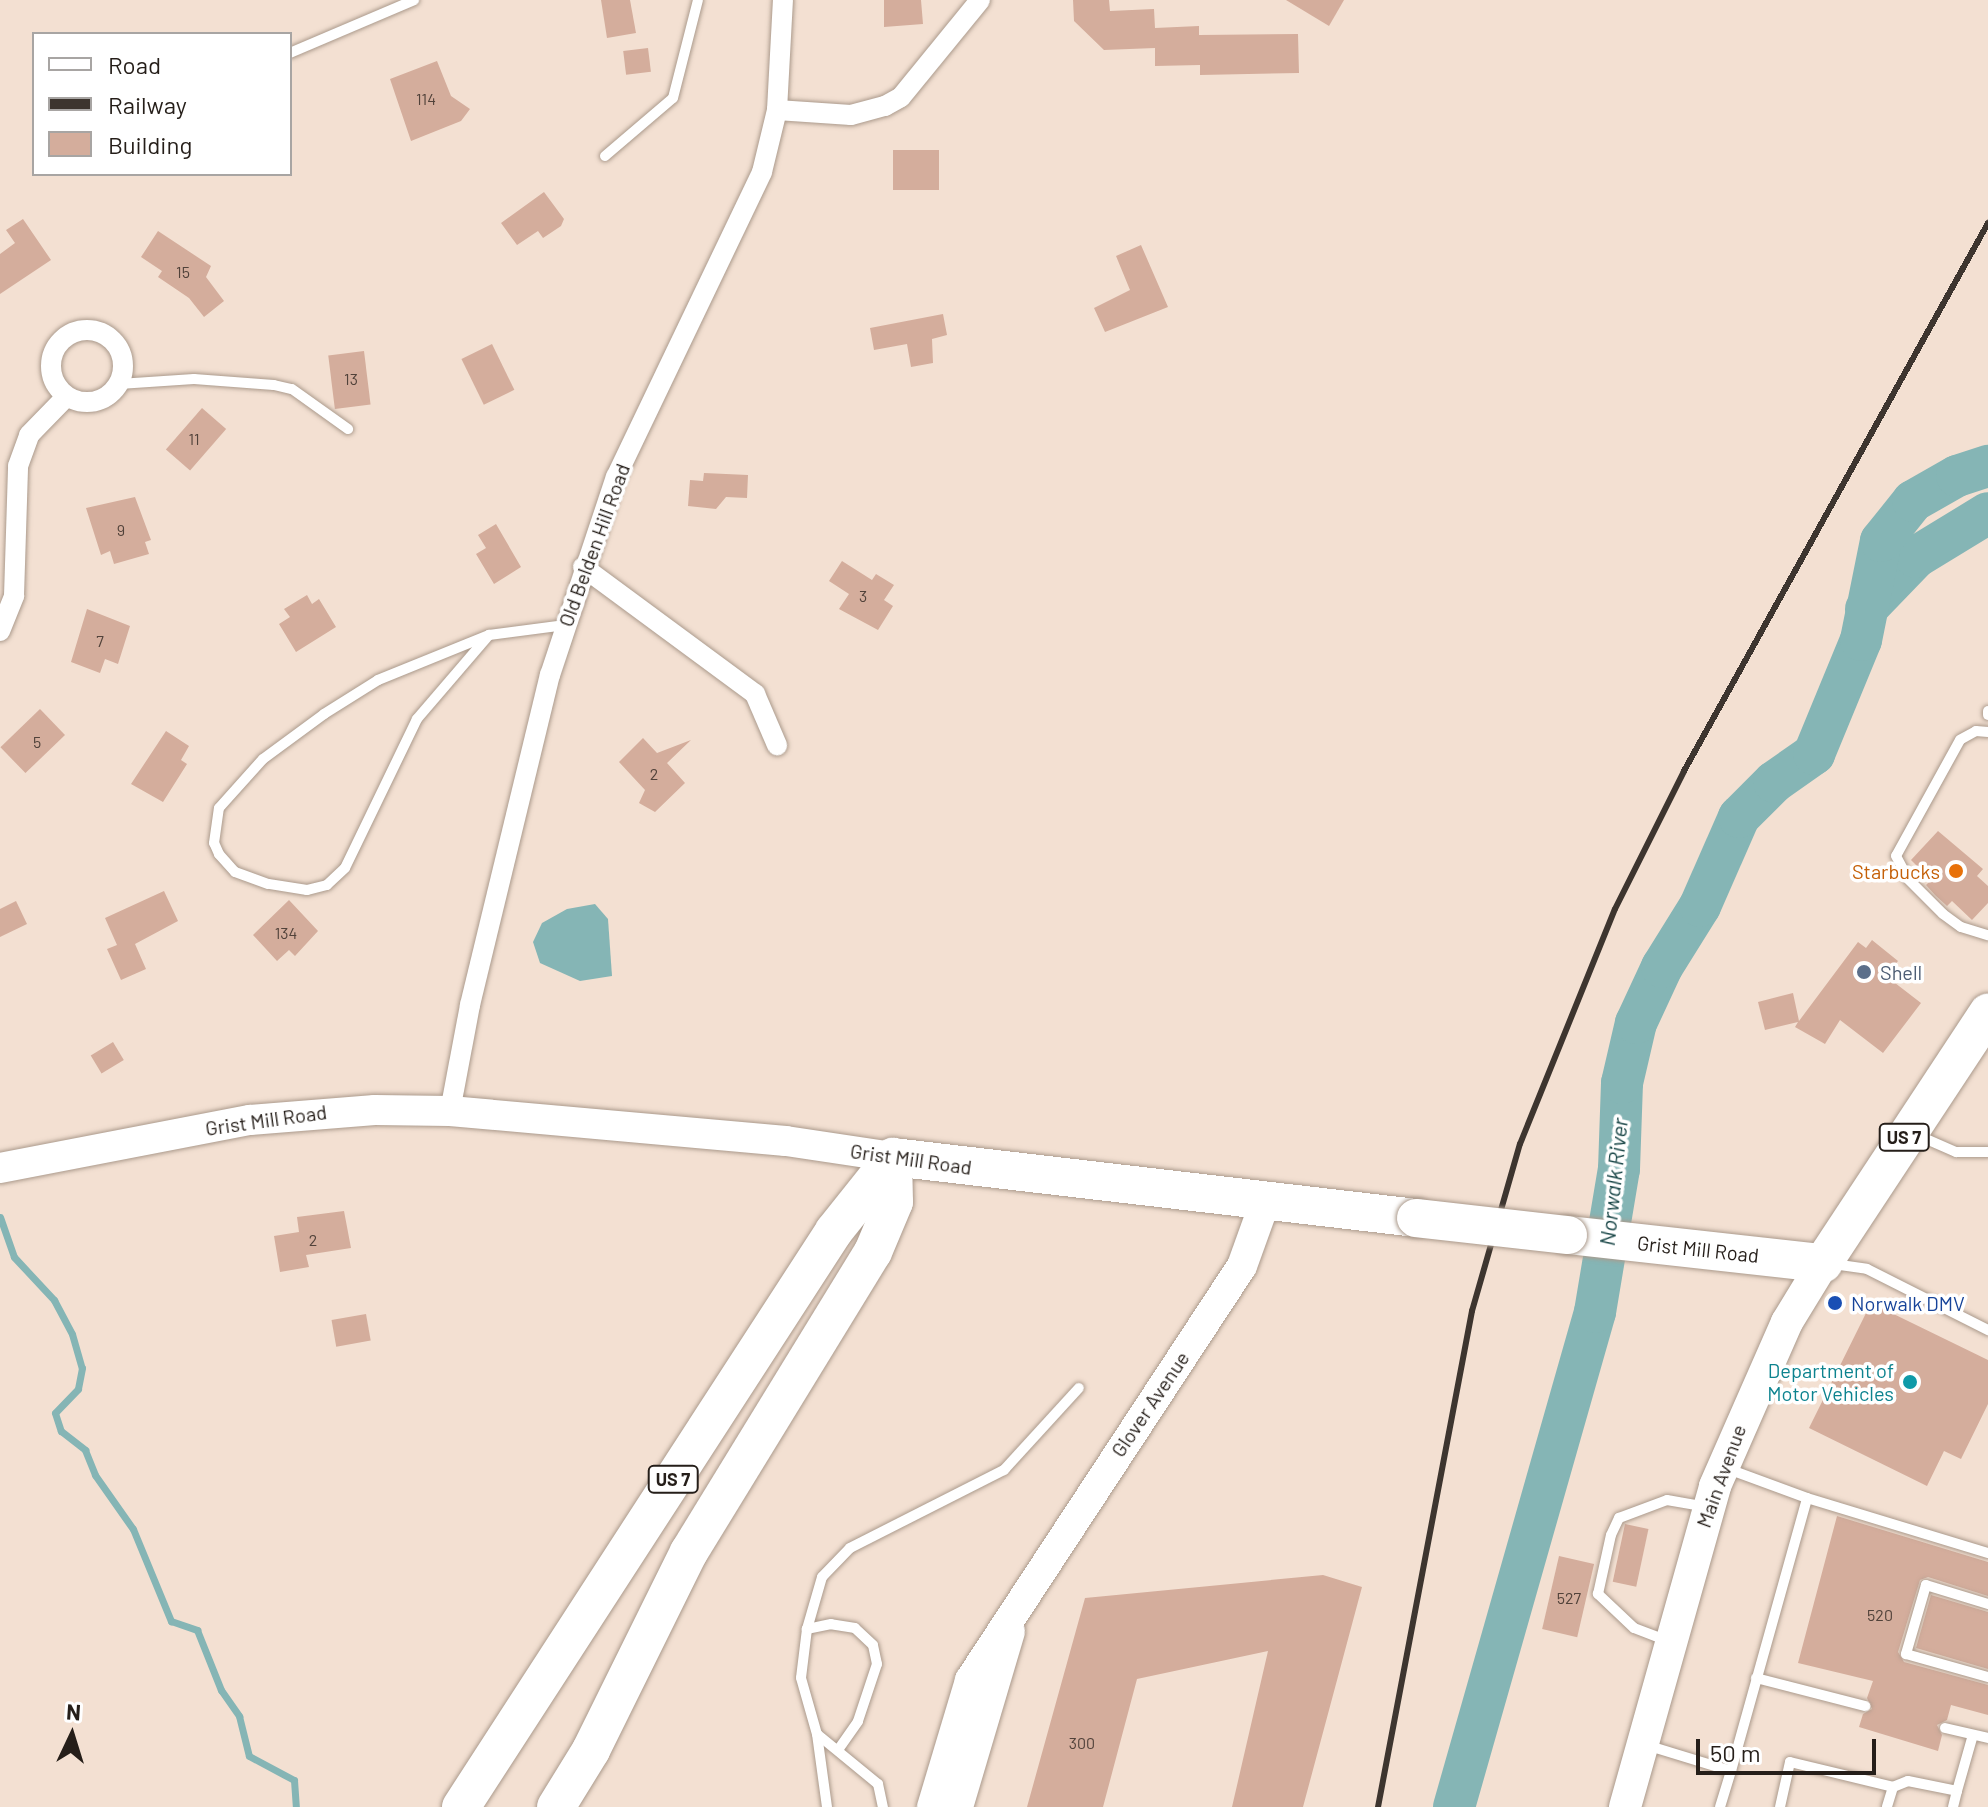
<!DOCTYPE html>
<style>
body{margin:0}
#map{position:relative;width:1988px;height:1807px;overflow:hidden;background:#f3e0d2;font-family:Barlow,sans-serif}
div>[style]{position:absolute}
.water>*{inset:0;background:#85b5b5}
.stream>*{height:7px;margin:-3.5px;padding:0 3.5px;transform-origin:3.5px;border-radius:3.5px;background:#85b5b5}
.river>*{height:42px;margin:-21px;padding:0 21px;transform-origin:21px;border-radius:21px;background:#85b5b5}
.building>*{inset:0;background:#d4ad9c;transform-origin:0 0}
.roads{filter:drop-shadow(0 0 2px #ab9a8c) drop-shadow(0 0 2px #ab9a8c)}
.lane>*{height:10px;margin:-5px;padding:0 5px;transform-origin:5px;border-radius:5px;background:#fff}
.street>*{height:20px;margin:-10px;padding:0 10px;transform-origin:10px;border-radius:10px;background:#fff}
.street>.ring{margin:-10px;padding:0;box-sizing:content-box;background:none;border:20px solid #fff;border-radius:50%}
.secondary>*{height:30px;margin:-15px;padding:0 15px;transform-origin:15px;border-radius:15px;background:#fff}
.primary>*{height:32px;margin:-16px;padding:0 16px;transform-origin:16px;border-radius:16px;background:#fff}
.highway>*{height:38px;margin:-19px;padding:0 19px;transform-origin:19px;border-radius:19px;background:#fff}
.rail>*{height:6px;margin:-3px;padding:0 3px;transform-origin:3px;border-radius:3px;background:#3d352f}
.bridges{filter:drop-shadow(0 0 2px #ab9a8c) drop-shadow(0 0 2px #ab9a8c)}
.highway-bridge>*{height:38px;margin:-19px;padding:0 19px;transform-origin:19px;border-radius:19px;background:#fff}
.dots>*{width:22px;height:22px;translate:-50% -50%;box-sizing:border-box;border:4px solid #fff;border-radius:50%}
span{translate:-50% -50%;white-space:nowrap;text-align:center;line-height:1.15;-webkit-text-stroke:7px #fff;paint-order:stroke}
.number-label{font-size:16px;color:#51423a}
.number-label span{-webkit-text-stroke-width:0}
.shield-label span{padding:2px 6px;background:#fff;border:2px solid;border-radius:6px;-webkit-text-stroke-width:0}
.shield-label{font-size:18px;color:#251e19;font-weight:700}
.street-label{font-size:20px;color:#251e19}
.food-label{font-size:20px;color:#c56008}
.right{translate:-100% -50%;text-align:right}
.service-label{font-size:20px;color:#4e5e75}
.left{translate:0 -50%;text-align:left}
.transit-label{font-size:20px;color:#164399}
.culture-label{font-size:20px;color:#0d838f}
.water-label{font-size:22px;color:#194647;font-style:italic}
.legend{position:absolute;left:32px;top:32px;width:260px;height:144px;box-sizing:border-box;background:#fff;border:2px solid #a8a5a3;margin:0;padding:10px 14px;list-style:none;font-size:24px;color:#251e19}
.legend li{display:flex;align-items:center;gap:16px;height:40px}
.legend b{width:40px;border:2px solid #a8a5a3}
.north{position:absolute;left:32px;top:1695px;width:80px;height:80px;-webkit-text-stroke:6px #fff;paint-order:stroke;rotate:4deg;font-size:22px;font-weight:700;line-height:32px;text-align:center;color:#251e19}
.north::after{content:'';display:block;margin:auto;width:28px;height:36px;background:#251e19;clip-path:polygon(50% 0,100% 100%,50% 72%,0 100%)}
.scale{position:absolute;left:1696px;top:1739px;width:180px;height:36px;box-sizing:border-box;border:4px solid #251e19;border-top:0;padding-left:10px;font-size:24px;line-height:28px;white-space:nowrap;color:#251e19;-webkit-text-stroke:6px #fff;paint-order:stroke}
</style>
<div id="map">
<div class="water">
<div style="clip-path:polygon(595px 904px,608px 919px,612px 976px,580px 981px,540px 963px,533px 942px,542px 923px,567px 909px)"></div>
</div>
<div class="stream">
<div style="left:0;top:1217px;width:42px;rotate:70.7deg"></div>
<div style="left:14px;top:1257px;width:59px;rotate:47.1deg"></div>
<div style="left:54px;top:1300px;width:38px;rotate:62deg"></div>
<div style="left:72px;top:1334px;width:35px;rotate:74deg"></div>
<div style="left:82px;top:1368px;width:21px;rotate:101deg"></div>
<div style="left:78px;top:1389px;width:33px;rotate:134deg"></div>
<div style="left:55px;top:1413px;width:19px;rotate:72deg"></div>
<div style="left:61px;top:1431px;width:31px;rotate:38deg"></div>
<div style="left:85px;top:1450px;width:27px;rotate:68deg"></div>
<div style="left:95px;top:1475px;width:66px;rotate:54.9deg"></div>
<div style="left:133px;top:1529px;width:100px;rotate:67.6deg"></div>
<div style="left:171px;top:1621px;width:28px;rotate:19deg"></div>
<div style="left:197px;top:1630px;width:65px;rotate:68.2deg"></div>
<div style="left:221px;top:1690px;width:32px;rotate:55deg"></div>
<div style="left:239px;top:1716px;width:41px;rotate:76deg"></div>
<div style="left:249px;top:1756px;width:51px;rotate:28.1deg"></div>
<div style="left:294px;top:1780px;width:27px;rotate:86deg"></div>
</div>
<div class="river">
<div style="left:1866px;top:609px;width:72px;rotate:-46.1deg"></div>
<div style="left:1916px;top:557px;width:84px;rotate:-31.4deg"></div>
<div style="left:1454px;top:1807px;width:515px;rotate:-74.1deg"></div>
<div style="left:1595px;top:1312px;width:145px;rotate:-80.5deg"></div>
<div style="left:1619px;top:1169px;width:86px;rotate:-88deg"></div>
<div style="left:1622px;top:1083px;width:62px;rotate:-76.9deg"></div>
<div style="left:1636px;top:1023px;width:62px;rotate:-65.1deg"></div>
<div style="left:1662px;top:967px;width:72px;rotate:-58.1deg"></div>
<div style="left:1700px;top:906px;width:97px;rotate:-66.3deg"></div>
<div style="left:1739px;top:817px;width:49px;rotate:-45deg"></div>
<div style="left:1774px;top:782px;width:49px;rotate:-35deg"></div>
<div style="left:1814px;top:754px;width:123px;rotate:-67.6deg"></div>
<div style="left:1861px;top:640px;width:101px;rotate:-78.6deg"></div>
<div style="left:1881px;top:541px;width:51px;rotate:-51.3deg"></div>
<div style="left:1913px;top:501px;width:51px;rotate:-29.6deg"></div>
<div style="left:1957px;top:476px;width:33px;rotate:-18deg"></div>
</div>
<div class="building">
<div style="clip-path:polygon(601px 0,630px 0,636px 33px,607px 38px)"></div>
<div style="clip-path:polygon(884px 0,921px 0,923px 24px,884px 27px)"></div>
<div style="clip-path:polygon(1073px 0,1109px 0,1110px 11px,1154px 9px,1155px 28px,1199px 26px,1199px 35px,1298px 34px,1299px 73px,1200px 75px,1200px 65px,1155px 66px,1155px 48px,1104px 50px,1074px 21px)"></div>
<div style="clip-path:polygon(1286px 0,1344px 0,1329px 26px)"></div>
<div style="left:648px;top:48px;width:24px;height:25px;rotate:83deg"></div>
<div style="clip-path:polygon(437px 61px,451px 96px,470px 109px,461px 121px,411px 141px,390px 79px)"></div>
<div style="left:893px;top:150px;width:46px;height:40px"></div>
<div style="clip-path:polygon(544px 192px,564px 219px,561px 226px,543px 238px,538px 231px,517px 245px,501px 223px)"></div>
<div style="clip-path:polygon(23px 219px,51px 260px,0 294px,0 254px,15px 243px,6px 230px)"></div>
<div style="clip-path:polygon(158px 231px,211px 266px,206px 277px,224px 301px,204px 317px,189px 298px,158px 277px,162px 271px,141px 257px)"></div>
<div style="clip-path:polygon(1141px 245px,1168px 307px,1105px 332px,1094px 308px,1130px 290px,1116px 256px)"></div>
<div style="clip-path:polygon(943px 314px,947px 335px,932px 339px,933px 363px,911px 367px,907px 344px,874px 350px,870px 328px)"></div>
<div style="left:492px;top:344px;width:51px;height:34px;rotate:64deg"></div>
<div style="left:364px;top:351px;width:54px;height:36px;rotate:83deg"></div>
<div style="left:202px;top:408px;width:32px;height:55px;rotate:41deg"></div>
<div style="clip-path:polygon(704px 473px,748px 475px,747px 498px,726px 497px,716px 509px,688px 506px,690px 480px,703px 481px)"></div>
<div style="clip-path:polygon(135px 497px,151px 540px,145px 542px,149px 554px,114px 564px,110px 551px,101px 555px,86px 508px)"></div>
<div style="clip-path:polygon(496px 524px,521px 567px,494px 584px,476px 554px,486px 548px,478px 535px)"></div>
<div style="clip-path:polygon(842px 561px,872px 580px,876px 574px,894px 585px,884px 600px,893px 606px,878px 630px,839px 609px,849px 594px,829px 581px)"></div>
<div style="clip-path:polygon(307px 595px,312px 604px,319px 599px,336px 627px,296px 652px,279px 624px,290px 617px,284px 609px)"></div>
<div style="clip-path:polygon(87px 609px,130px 626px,118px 664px,105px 659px,100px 673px,71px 662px)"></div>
<div style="left:40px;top:709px;width:36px;height:55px;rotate:46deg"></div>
<div style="clip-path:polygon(166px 731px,189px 746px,181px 760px,187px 764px,163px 802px,131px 784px)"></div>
<div style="clip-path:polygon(643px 738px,657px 753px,691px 740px,667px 763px,685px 783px,655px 812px,639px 803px,645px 790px,619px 762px)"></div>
<div style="clip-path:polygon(1938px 831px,1983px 869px,1977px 876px,1988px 886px,1988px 903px,1972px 920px,1952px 901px,1947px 906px,1935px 895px,1926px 885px,1931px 880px,1911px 860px)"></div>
<div style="clip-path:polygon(164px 891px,178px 921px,135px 944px,146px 969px,121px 980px,107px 949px,117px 945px,105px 918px)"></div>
<div style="clip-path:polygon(289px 900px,318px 931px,295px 956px,289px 950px,277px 961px,253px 935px)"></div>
<div style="clip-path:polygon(16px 901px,27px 924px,0 937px,0 909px)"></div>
<div style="clip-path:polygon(1872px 940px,1898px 961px,1886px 976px,1921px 1003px,1883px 1053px,1840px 1020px,1825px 1044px,1795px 1027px,1798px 1022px,1765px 1030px,1758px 1002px,1793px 993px,1799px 1021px,1858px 942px,1866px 948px)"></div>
<div style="left:113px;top:1042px;width:21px;height:26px;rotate:59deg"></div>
<div style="clip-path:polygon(344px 1211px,351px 1248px,306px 1255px,309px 1267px,280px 1272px,274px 1236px,299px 1232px,297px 1217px)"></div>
<div style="clip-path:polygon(1871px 1303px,1988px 1360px,1988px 1404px,1961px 1459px,1944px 1451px,1927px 1486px,1809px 1428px)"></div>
<div style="left:366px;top:1314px;width:27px;height:35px;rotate:80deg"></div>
<div style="clip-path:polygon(1837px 1516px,1988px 1562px,1988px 1596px,1928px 1577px,1920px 1580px,1898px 1652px,1904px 1662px,1988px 1685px,1988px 1715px,1951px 1705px,1947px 1720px,1937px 1725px,1942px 1735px,1938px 1751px,1859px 1727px,1863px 1714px,1872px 1709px,1867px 1698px,1873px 1681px,1798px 1663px)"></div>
<div style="left:1625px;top:1524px;width:24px;height:59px;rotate:12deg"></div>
<div style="left:1559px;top:1556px;width:36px;height:75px;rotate:13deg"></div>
<div style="clip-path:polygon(1323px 1575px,1362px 1587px,1303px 1807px,1232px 1807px,1268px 1651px,1137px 1679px,1103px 1807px,1027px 1807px,1085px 1598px)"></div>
<div style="clip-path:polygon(1931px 1595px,1988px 1612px,1988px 1669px,1916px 1648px)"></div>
</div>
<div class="roads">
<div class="lane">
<div style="left:290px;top:53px;width:135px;rotate:-23.1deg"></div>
<div style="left:605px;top:156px;width:89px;rotate:-40.5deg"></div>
<div style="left:673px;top:98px;width:101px;rotate:-75.7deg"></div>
<div style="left:119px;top:384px;width:75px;rotate:-3.8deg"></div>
<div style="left:194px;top:379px;width:80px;rotate:4.3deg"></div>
<div style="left:274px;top:385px;width:18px;rotate:13deg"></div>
<div style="left:292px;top:389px;width:69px;rotate:35.5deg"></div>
<div style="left:489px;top:635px;width:111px;rotate:130.6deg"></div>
<div style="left:417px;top:719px;width:165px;rotate:115.8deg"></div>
<div style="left:345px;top:868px;width:25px;rotate:137deg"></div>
<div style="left:327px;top:885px;width:21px;rotate:166deg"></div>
<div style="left:307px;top:890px;width:39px;rotate:-171deg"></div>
<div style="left:268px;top:884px;width:35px;rotate:-160deg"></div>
<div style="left:235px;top:872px;width:24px;rotate:-132deg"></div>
<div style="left:219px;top:854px;width:12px;rotate:-114deg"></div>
<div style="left:214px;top:843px;width:35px;rotate:-82deg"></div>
<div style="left:219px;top:808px;width:66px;rotate:-48.1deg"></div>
<div style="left:263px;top:759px;width:76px;rotate:-36.4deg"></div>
<div style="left:324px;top:714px;width:64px;rotate:-32.2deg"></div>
<div style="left:378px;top:680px;width:120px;rotate:-22.1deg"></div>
<div style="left:489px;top:635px;width:77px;rotate:-7.5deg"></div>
<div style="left:1988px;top:711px;width:4px;rotate:90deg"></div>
<div style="left:1988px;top:732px;width:12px;rotate:-175deg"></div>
<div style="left:1976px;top:731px;width:18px;rotate:151deg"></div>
<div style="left:1960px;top:740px;width:132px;rotate:118.9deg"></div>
<div style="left:1896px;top:856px;width:26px;rotate:62deg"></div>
<div style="left:1908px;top:879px;width:49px;rotate:45deg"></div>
<div style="left:1943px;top:914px;width:22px;rotate:36deg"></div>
<div style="left:1961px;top:927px;width:28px;rotate:17deg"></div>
<div style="left:1917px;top:1135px;width:43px;rotate:23.6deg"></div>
<div style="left:1956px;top:1152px;width:32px"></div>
<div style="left:1833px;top:1264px;width:34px;rotate:8deg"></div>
<div style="left:1867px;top:1269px;width:136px;rotate:26.8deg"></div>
<div style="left:1807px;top:1498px;width:189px;rotate:16.9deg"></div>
<div style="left:1988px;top:1604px;width:65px;rotate:-163deg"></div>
<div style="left:1926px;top:1585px;width:72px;rotate:106.2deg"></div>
<div style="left:1906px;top:1654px;width:85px;rotate:15.7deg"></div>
<div style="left:807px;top:1629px;width:54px;rotate:-73.9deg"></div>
<div style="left:822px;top:1577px;width:40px;rotate:-46deg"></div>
<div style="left:850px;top:1548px;width:173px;rotate:-26.9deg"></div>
<div style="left:1004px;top:1470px;width:111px;rotate:-47.6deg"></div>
<div style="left:1668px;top:1641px;width:36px;rotate:-159deg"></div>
<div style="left:1634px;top:1628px;width:50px;rotate:-136.6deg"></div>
<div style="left:1598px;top:1594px;width:60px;rotate:-77.6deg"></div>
<div style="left:1611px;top:1535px;width:19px;rotate:-65deg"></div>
<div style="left:1619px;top:1518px;width:51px;rotate:-20.6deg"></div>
<div style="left:1667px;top:1500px;width:40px;rotate:10deg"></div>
<div style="left:1756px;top:1678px;width:113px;rotate:14.4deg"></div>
<div style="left:1945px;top:1728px;width:44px;rotate:13.1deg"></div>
<div style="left:817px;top:1734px;width:74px;rotate:82.2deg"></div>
<div style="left:1646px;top:1745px;width:89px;rotate:17deg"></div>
<div style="left:1731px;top:1771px;width:283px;rotate:-74.4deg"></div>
<div style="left:1807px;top:1498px;width:84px;rotate:-159.8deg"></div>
<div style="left:838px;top:1750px;width:35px;rotate:-55deg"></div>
<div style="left:858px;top:1721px;width:60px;rotate:-71.6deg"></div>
<div style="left:877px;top:1664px;width:19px;rotate:-102deg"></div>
<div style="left:873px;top:1645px;width:25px;rotate:-137deg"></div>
<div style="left:855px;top:1628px;width:24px;rotate:-171deg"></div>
<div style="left:831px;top:1624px;width:25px;rotate:168deg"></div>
<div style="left:807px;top:1629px;width:49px;rotate:97deg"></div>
<div style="left:801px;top:1678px;width:58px;rotate:74.1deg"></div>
<div style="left:817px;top:1734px;width:79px;rotate:39.3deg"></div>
<div style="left:878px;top:1784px;width:24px;rotate:78deg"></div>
<div style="left:1893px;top:1787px;width:16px;rotate:-22deg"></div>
<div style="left:1908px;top:1781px;width:50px;rotate:11.5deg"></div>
<div style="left:1957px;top:1791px;width:58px;rotate:-74.1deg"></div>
<div style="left:1720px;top:1807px;width:38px;rotate:-73deg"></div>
<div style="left:1780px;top:1807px;width:46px;rotate:-77.5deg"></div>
<div style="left:1790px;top:1762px;width:106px;rotate:13.6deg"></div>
<div style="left:1893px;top:1787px;width:21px;rotate:107deg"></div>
<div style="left:1953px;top:1807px;width:16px;rotate:-76deg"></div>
</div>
<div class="street">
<div style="left:777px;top:110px;width:74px;rotate:3.9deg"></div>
<div style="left:851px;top:115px;width:35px;rotate:-15deg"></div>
<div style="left:885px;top:106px;width:18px;rotate:-29deg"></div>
<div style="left:901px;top:97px;width:125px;rotate:-50.8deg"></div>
<div class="ring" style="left:51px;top:330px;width:52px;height:52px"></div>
<div style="left:583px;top:567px;width:214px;rotate:36.4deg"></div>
<div style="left:755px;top:694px;width:56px;rotate:66.7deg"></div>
<div style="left:0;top:631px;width:38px;rotate:-68deg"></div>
<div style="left:14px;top:596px;width:130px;rotate:-88.2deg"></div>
<div style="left:18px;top:466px;width:33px;rotate:-70deg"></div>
<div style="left:29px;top:435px;width:54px;rotate:-45.7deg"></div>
<div style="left:450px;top:1111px;width:108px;rotate:-79.3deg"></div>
<div style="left:470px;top:1005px;width:340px;rotate:-76.4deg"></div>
<div style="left:550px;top:675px;width:209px;rotate:-71.6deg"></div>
<div style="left:616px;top:477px;width:338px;rotate:-64.4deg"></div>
<div style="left:762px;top:172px;width:64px;rotate:-76.4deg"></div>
<div style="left:777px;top:110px;width:110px;rotate:-86.9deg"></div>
</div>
<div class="secondary">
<div style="left:0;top:1168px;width:255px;rotate:-10.9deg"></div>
<div style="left:250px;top:1120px;width:125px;rotate:-4.6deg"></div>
<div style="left:375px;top:1110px;width:75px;rotate:0.8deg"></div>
<div style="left:450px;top:1111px;width:337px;rotate:5.1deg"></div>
<div style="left:786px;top:1141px;width:108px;rotate:8.5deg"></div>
<div style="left:932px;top:1807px;width:133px;rotate:-73.3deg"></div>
<div style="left:970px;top:1680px;width:495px;rotate:-56.7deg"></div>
<div style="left:1242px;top:1266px;width:68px;rotate:-70.2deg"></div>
<div style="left:958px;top:1807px;width:183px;rotate:-73.5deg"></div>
</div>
<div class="primary">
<div style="left:1625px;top:1807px;width:333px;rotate:-74.3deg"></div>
<div style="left:1715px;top:1486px;width:179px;rotate:-66.3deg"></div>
<div style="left:1787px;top:1322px;width:69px;rotate:-58.6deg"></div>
</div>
<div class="highway">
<div style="left:893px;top:1157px;width:527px;rotate:6.65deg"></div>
<div style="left:1568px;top:1235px;width:257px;rotate:6.3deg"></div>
<div style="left:1823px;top:1263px;width:300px;rotate:-56.6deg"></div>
<div style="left:461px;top:1807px;width:686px;rotate:-57.07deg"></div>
<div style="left:834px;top:1231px;width:95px;rotate:-51.4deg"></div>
<div style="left:556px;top:1807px;width:67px;rotate:-58.4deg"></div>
<div style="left:591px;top:1750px;width:221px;rotate:-63.7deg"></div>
<div style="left:689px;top:1552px;width:352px;rotate:-58.5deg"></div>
<div style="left:873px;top:1252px;width:54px;rotate:-67.2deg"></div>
<div style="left:894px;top:1202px;width:45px;rotate:-91.3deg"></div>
</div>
</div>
<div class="rail">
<div style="left:1378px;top:1807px;width:505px;rotate:-79.27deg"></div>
<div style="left:1472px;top:1311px;width:174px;rotate:-74deg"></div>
<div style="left:1520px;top:1144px;width:253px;rotate:-68deg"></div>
<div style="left:1615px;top:909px;width:154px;rotate:-63.4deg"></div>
<div style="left:1684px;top:771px;width:627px;rotate:-60.98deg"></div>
</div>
<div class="bridges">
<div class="highway-bridge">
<div style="left:1416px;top:1218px;width:153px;rotate:6.4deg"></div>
</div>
</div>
<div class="dots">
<div style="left:1956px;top:871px;background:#e8710a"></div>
<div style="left:1864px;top:972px;background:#5c6f8a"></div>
<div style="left:1835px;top:1303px;background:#1a4fb4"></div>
<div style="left:1910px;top:1382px;background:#0f9aa8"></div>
</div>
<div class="number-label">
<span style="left:426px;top:99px">114</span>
<span style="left:183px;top:272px">15</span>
<span style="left:351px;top:379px">13</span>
<span style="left:194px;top:439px">11</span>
<span style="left:121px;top:530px">9</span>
<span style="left:863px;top:596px">3</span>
<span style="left:100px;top:641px">7</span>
<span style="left:37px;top:742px">5</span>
<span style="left:654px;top:774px">2</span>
<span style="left:286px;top:933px">134</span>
<span style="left:313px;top:1240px">2</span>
<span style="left:1569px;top:1598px">527</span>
<span style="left:1880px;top:1615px">520</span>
<span style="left:1082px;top:1743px">300</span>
</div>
<div class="shield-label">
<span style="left:1904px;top:1137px">US 7</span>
<span style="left:673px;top:1479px">US 7</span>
</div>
<div class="street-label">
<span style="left:594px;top:545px;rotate:-70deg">Old Belden Hill Road</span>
<span style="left:266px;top:1120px;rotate:-8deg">Grist Mill Road</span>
<span style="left:911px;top:1159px;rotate:8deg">Grist Mill Road</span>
<span style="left:1698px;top:1249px;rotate:6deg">Grist Mill Road</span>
<span style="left:1150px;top:1404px;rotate:-56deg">Glover Avenue</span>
<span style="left:1721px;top:1476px;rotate:-70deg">Main Avenue</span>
</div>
<div class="food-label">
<span class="right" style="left:1940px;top:871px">Starbucks</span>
</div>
<div class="service-label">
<span class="left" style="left:1880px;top:972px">Shell</span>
</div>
<div class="transit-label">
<span class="left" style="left:1851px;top:1303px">Norwalk DMV</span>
</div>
<div class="culture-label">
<span class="right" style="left:1894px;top:1382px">Department of<br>Motor Vehicles</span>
</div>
<div class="water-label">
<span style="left:1613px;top:1182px;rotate:-84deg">Norwalk River</span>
</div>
<ul class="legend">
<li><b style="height:10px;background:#fff"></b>Road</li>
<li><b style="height:10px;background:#3d352f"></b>Railway</li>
<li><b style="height:22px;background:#d4ad9c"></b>Building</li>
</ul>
<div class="north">N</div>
<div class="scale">50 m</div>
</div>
